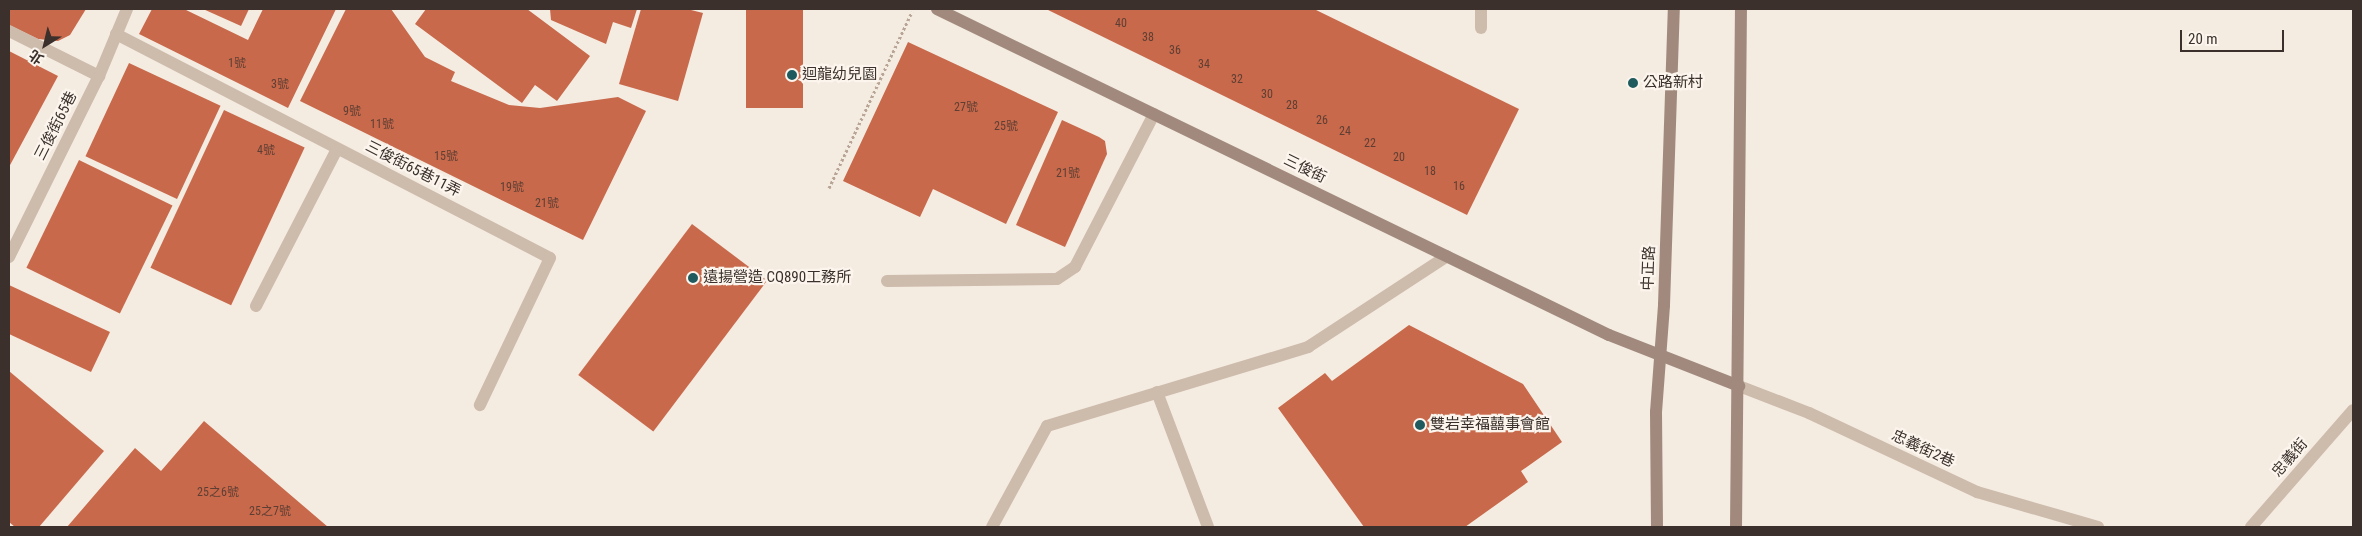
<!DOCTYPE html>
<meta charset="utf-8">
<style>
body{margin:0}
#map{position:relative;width:2362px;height:536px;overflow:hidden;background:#f4ebe1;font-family:"Roboto Condensed","Noto Sans TC",sans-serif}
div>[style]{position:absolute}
.building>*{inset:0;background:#c8694b;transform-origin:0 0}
.path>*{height:3px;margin-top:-1.5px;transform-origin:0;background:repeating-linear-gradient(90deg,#b9a596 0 2.5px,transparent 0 5px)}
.lane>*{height:12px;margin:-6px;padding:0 6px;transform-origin:6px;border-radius:6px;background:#cdbbac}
.street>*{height:12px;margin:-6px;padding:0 6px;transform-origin:6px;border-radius:6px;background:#cdbbac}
.secondary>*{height:12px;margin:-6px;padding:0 6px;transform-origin:6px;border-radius:6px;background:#a18a7d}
.dots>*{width:14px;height:14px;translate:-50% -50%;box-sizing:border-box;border:2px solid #fbf5ee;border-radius:50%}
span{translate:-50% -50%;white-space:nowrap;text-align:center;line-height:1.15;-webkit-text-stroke:4.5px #fbf5ee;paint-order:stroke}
.number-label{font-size:12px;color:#5e3e33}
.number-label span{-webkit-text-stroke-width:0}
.poi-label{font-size:15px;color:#3b302b}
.left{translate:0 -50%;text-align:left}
.street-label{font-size:15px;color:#3b302b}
.frame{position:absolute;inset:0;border:10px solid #3b302b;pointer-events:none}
.north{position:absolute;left:20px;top:20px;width:50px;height:50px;-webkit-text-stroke:4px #fbf5ee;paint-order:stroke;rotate:216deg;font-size:14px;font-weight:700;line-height:20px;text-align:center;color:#3b302b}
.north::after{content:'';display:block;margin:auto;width:18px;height:22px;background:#3b302b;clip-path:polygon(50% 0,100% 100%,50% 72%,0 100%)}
.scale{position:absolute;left:2180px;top:30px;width:104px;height:22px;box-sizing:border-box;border:2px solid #3b302b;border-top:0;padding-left:6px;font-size:15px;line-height:18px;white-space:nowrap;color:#3b302b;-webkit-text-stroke:4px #fbf5ee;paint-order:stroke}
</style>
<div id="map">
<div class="building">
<div style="clip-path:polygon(9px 9px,86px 9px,70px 35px,58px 41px,38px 39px,9px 25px)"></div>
<div style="clip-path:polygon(152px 9px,184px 9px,248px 40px,263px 9px,336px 9px,288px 108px,139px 34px)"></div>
<div style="clip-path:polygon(203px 9px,249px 9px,241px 26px)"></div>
<div style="clip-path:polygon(346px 9px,391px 9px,425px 57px,455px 72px,451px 81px,509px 105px,540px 108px,618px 97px,646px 111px,583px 240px,300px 101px)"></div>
<div style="clip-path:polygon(426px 9px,527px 9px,590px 56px,557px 101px,535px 85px,522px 103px,415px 24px)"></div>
<div style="clip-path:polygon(550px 9px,637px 9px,631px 28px,613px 22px,606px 44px,551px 20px)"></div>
<div style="clip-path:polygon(641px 9px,687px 9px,703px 13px,678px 101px,619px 84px)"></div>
<div style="left:746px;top:9px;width:57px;height:99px"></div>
<div style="clip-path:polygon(1046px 9px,1314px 9px,1519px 109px,1467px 215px)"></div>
<div style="clip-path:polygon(908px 42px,1058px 112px,1006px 224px,933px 189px,920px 217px,843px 181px)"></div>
<div style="clip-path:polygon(9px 51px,58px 76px,9px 167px)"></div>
<div style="left:129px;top:63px;width:101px;height:103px;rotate:25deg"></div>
<div style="left:224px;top:110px;width:89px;height:174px;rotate:25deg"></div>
<div style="clip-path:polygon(1062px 120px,1099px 137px,1105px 141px,1107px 154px,1065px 247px,1016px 225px)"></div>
<div style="left:79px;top:160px;width:104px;height:120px;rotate:26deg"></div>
<div style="left:692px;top:224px;width:94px;height:189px;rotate:37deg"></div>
<div style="clip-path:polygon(9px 285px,110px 332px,91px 372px,9px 334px)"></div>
<div style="clip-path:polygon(1409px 325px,1523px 384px,1562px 442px,1521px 471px,1528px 482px,1465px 527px,1364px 527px,1278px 408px,1325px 373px,1332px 381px)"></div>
<div style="clip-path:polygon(9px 371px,104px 451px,39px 527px,15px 527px,9px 522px)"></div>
<div style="clip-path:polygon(204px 421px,328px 527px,67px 527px,135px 448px,161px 471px)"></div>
</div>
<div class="path">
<div style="left:829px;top:188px;width:195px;rotate:-64.8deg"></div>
</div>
<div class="lane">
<div style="left:1481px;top:9px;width:19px;rotate:90deg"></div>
<div style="left:9px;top:31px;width:101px;rotate:26.6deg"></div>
<div style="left:116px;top:34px;width:488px;rotate:27.3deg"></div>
<div style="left:550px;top:258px;width:163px;rotate:115.5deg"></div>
<div style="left:887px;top:281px;width:170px;rotate:-0.7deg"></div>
<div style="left:1057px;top:279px;width:22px;rotate:-34deg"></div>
<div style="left:1075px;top:267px;width:172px;rotate:-62.7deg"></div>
<div style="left:256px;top:306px;width:177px;rotate:-62.7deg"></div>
<div style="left:1739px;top:386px;width:75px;rotate:21.1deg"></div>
<div style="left:1809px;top:413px;width:186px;rotate:25.2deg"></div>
<div style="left:1977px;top:492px;width:126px;rotate:16.1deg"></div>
<div style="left:1157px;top:392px;width:144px;rotate:69.3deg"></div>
<div style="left:992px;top:527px;width:115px;rotate:-61.4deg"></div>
<div style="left:1047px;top:426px;width:273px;rotate:-16.8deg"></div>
<div style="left:1308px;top:347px;width:166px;rotate:-33.2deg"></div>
</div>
<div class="street">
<div style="left:9px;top:257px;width:202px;rotate:-63.6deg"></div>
<div style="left:99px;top:76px;width:73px;rotate:-67.3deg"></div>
<div style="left:2251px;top:527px;width:155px;rotate:-48.9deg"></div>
</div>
<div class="secondary">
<div style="left:937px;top:9px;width:747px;rotate:25.88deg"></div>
<div style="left:1609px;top:335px;width:140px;rotate:21.4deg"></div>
<div style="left:1657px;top:527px;width:115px;rotate:-90.5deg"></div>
<div style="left:1656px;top:412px;width:107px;rotate:-85.7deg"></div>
<div style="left:1664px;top:305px;width:296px;rotate:-88.1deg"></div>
<div style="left:1736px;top:527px;width:518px;rotate:-89.45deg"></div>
</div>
<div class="dots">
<div style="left:792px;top:75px;background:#1f5a5e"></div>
<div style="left:1633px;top:83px;background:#1f5a5e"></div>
<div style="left:693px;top:278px;background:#1f5a5e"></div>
<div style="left:1420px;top:425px;background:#1f5a5e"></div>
</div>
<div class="number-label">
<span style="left:1121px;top:24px">40</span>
<span style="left:1148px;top:38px">38</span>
<span style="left:1175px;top:51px">36</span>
<span style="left:237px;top:64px">1號</span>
<span style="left:1204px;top:65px">34</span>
<span style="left:1237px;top:80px">32</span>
<span style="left:280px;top:85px">3號</span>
<span style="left:1267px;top:95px">30</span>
<span style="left:1292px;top:106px">28</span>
<span style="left:966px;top:108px">27號</span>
<span style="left:352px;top:112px">9號</span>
<span style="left:1322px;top:121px">26</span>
<span style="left:382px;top:125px">11號</span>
<span style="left:1006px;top:127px">25號</span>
<span style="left:1345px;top:132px">24</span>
<span style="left:1370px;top:144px">22</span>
<span style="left:266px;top:151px">4號</span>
<span style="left:446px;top:157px">15號</span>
<span style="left:1399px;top:158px">20</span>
<span style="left:1430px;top:172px">18</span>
<span style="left:1068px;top:174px">21號</span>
<span style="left:1459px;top:187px">16</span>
<span style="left:512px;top:188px">19號</span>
<span style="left:547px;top:204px">21號</span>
<span style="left:218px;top:493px">25之6號</span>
<span style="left:270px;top:512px">25之7號</span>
</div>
<div class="poi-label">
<span class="left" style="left:802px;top:75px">迴龍幼兒園</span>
<span class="left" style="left:1643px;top:83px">公路新村</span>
<span class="left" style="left:703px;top:278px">遠揚營造 CQ890工務所</span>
<span class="left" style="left:1430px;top:425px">雙岩幸福囍事會館</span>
</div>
<div class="street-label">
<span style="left:56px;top:126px;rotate:-63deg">三俊街65巷</span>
<span style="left:413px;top:169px;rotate:27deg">三俊街65巷11弄</span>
<span style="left:1305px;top:169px;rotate:26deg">三俊街</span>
<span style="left:1649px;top:268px;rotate:-88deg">中正路</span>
<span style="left:1923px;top:449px;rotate:25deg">忠義街2巷</span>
<span style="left:2290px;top:458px;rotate:-49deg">忠義街</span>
</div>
<div class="frame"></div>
<div class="north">北</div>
<div class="scale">20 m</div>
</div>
